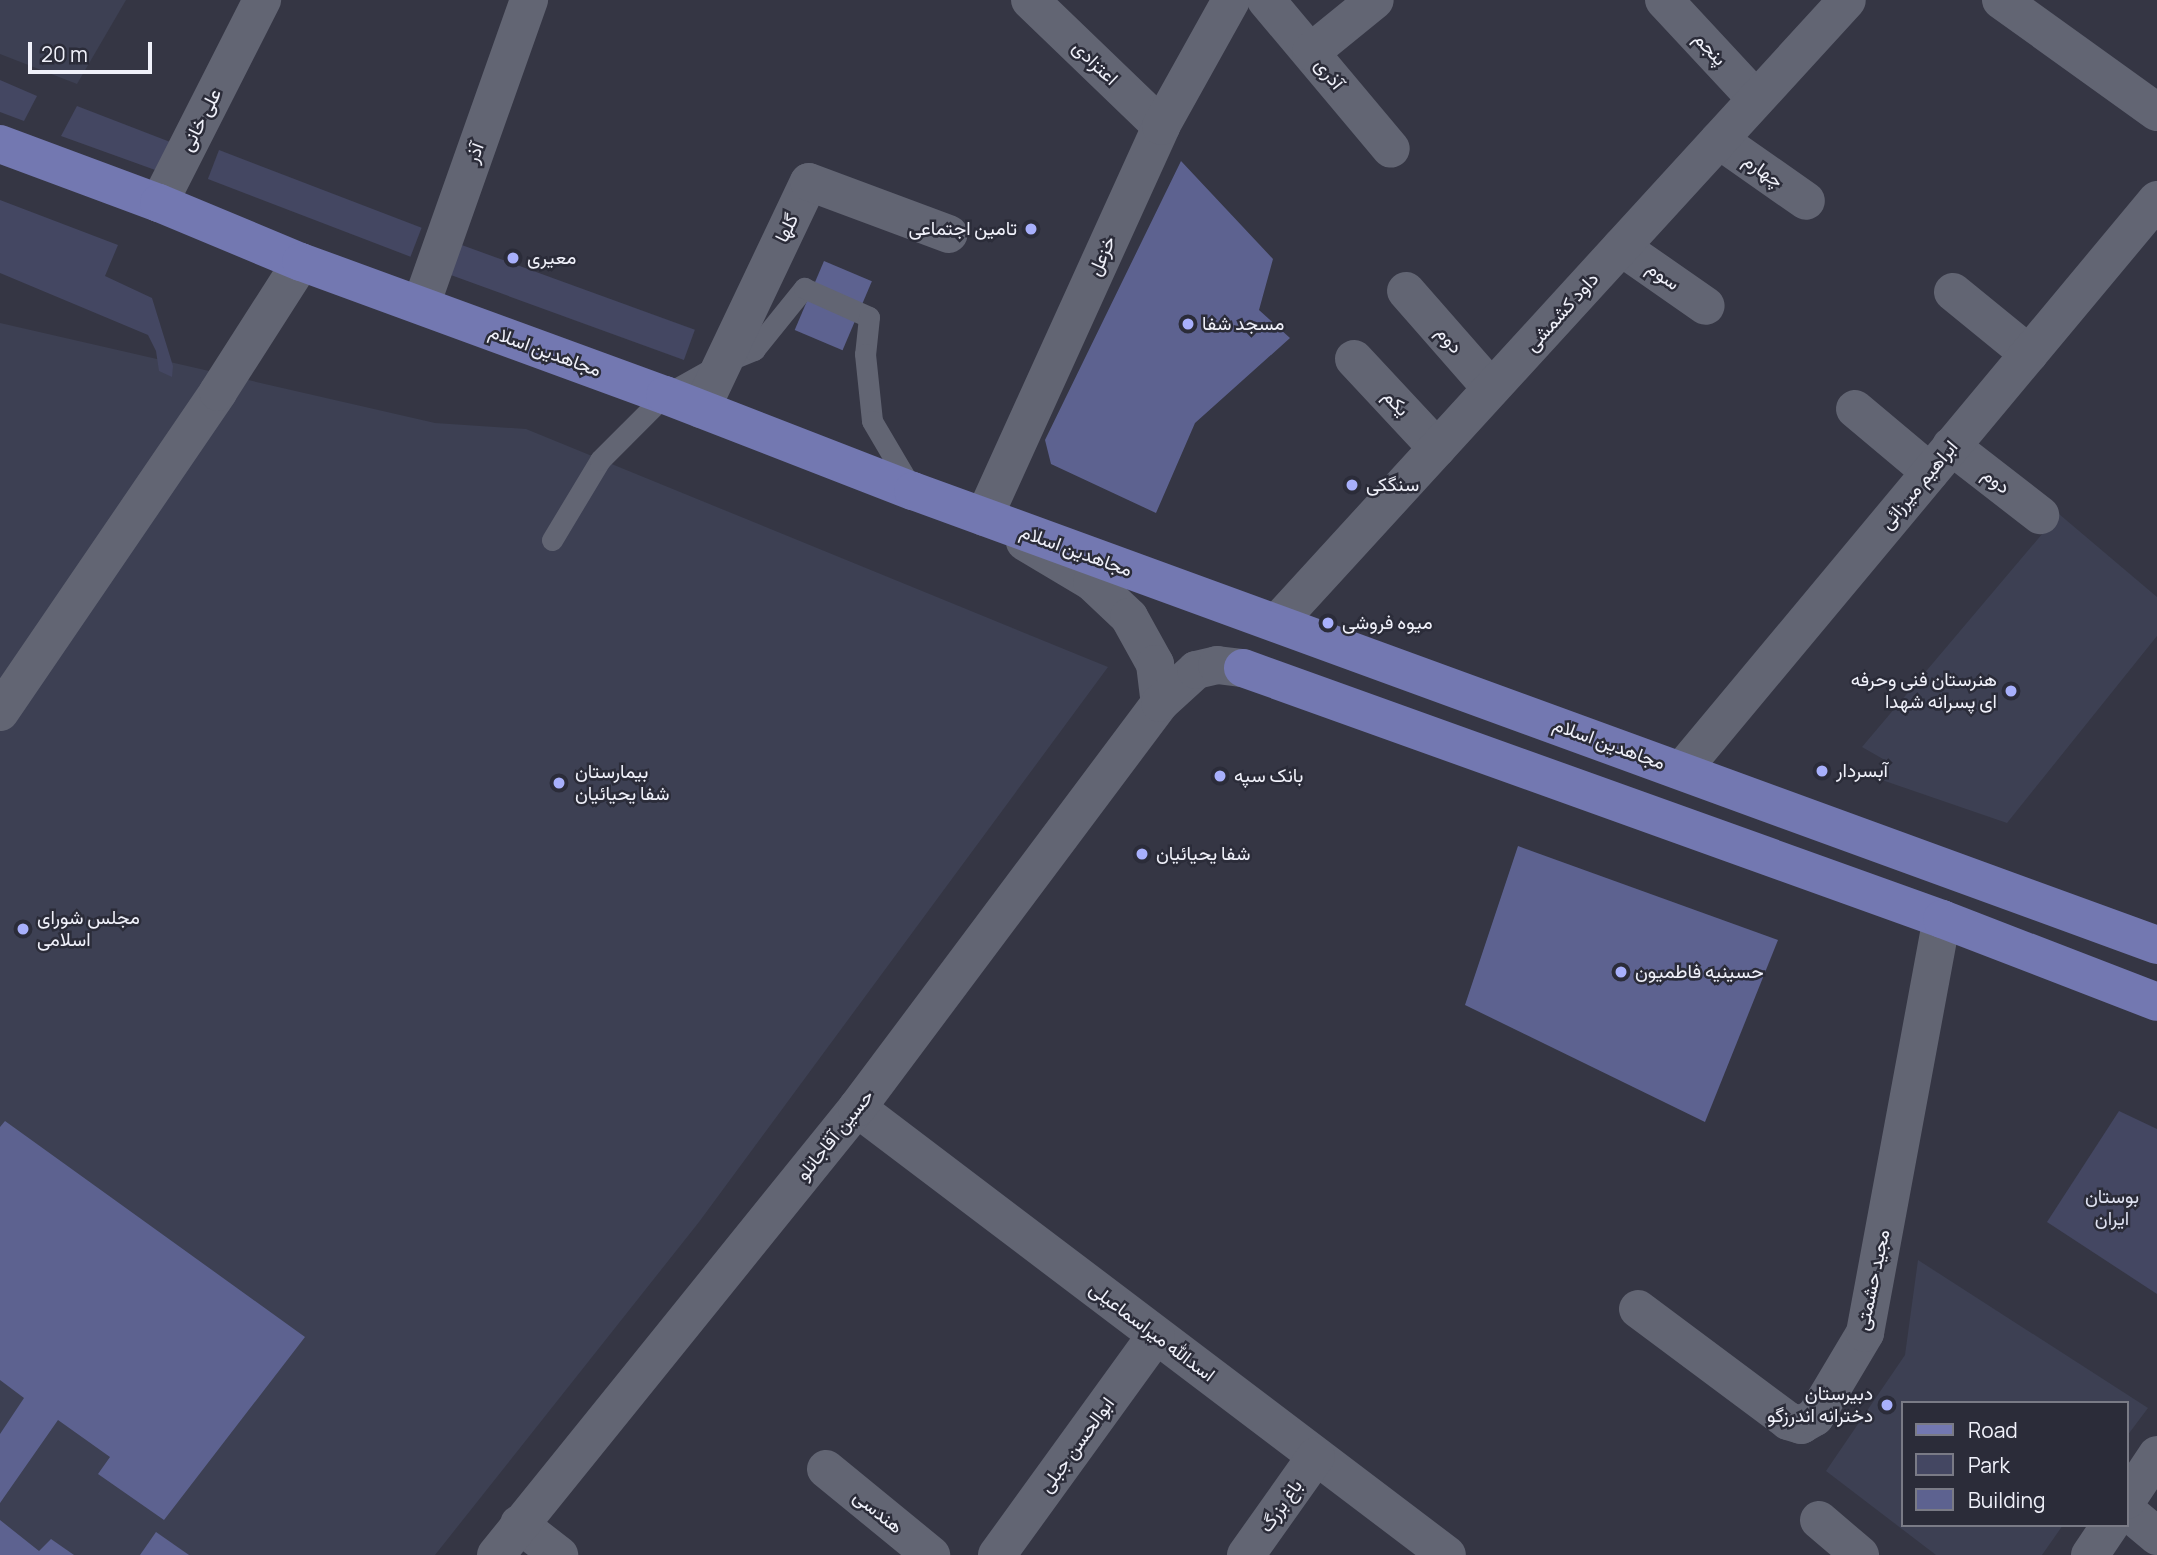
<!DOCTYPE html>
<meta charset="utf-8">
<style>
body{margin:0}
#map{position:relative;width:2157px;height:1555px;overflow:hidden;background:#353644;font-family:Manrope,Vazirmatn,sans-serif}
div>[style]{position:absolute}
.built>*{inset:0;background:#3d4053}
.green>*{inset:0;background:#444762;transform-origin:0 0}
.building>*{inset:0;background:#5d6290;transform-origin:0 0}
.service>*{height:21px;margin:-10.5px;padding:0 10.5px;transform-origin:10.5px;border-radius:10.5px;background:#626573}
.minor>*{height:38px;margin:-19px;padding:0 19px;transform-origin:19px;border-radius:19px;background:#626573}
.tertiary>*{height:38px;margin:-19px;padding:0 19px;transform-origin:19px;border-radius:19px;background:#626573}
.secondary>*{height:38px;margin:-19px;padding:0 19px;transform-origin:19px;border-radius:19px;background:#626573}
.primary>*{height:38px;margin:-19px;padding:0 19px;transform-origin:19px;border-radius:19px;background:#7378b1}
.dots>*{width:19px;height:19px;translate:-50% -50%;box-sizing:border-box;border:4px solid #2b2c39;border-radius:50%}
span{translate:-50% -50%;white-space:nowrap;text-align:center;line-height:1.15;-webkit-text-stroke:5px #2b2c39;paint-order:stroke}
.street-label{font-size:19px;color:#f0f1fa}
.poi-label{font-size:19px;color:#f0f1fa}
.right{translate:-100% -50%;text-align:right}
.left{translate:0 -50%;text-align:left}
.park-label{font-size:19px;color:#dfe2f1}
.legend{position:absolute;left:1901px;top:1401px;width:228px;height:126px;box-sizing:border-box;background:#2b2c39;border:2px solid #7a7b86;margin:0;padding:9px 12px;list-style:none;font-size:21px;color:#f0f1fa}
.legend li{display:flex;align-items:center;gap:14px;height:35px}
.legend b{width:35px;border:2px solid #7a7b86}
.scale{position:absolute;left:28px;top:42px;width:124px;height:32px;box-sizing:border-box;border:4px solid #f0f1fa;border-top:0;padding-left:9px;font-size:21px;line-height:24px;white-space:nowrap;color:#f0f1fa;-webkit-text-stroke:5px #2b2c39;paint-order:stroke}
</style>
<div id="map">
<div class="built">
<div style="clip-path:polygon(0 0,126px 0,77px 84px,0 54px)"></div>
<div style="clip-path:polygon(0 323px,435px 423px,526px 429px,1108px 667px,699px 1222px,435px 1555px,0 1555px)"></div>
<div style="clip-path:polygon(2059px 514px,2157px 597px,2157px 636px,2007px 823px,1879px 779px,1890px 763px,1862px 747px)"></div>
<div style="clip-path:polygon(1918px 1260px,2148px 1408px,2127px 1436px,2127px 1403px,1903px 1403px,1903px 1525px,2063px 1525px,2042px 1555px,1936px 1555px,1826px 1471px,1905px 1355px)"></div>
</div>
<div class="green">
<div style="clip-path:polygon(0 80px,37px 96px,24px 121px,0 112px)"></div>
<div style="clip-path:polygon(77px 106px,178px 145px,158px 171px,61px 136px)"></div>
<div style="left:219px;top:150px;width:217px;height:31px;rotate:21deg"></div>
<div style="clip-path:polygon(0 200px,118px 245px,105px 276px,152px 298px,173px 366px,172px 377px,159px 371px,156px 351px,148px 335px,0 273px)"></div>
<div style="left:459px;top:244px;width:251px;height:32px;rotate:20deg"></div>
<div style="clip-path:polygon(2119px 1111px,2157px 1129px,2157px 1294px,2047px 1222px)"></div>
</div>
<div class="building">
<div style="clip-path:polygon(1181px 161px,1273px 259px,1259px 310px,1290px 338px,1195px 423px,1156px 513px,1051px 464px,1045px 440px)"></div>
<div style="left:824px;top:261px;width:52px;height:75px;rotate:23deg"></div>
<div style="clip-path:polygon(1518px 846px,1778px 940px,1705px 1122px,1465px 1005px)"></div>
<div style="clip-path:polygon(5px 1121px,305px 1337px,164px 1520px,98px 1474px,110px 1457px,58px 1420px,0 1503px,0 1434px,24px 1398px,0 1380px,0 1127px)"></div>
<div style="clip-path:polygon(0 1520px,39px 1551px,51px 1539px,74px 1555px,0 1555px)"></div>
<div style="clip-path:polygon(156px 1532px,189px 1555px,140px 1555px)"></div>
</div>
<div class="service">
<div style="left:552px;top:540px;width:93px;rotate:-59deg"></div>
<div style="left:600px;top:460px;width:92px;rotate:-45deg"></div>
<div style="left:665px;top:395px;width:65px;rotate:-29.3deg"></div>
<div style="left:722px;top:363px;width:35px;rotate:-22deg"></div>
<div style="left:754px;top:350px;width:80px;rotate:-51.1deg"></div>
<div style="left:804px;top:288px;width:71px;rotate:24deg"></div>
<div style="left:869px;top:317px;width:37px;rotate:96deg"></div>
<div style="left:865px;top:354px;width:67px;rotate:84deg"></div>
<div style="left:872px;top:421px;width:79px;rotate:59.5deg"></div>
</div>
<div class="minor">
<div style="left:1030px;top:0;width:182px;rotate:43.9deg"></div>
<div style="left:1266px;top:0;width:194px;rotate:50deg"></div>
<div style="left:1664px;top:0;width:135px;rotate:47.1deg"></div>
<div style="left:1311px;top:52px;width:82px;rotate:-39.1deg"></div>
<div style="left:1719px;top:140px;width:106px;rotate:35deg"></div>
<div style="left:159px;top:203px;width:228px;rotate:-63.1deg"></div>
<div style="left:1621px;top:247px;width:103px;rotate:34.8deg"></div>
<div style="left:1406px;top:291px;width:129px;rotate:48.8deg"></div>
<div style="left:1953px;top:292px;width:98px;rotate:39.2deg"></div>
<div style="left:421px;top:305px;width:324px;rotate:-70.5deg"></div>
<div style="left:1354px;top:359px;width:122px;rotate:47deg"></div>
<div style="left:701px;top:409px;width:251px;rotate:-64.6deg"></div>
<div style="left:809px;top:182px;width:149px;rotate:20.4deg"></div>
<div style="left:1855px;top:409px;width:98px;rotate:40deg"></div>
<div style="left:1951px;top:446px;width:113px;rotate:37.8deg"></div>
<div style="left:984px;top:517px;width:429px;rotate:-65.6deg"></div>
<div style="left:1161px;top:126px;width:144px;rotate:-60.9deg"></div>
<div style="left:1277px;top:623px;width:844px;rotate:-47.54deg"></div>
<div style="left:0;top:712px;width:387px;rotate:-55.7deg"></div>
<div style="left:218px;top:392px;width:154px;rotate:-57.4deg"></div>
<div style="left:1682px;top:770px;width:742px;rotate:-50.19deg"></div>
<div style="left:857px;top:1108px;width:740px;rotate:37.15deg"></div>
<div style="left:1638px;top:1309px;width:187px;rotate:36.7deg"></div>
<div style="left:1788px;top:1421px;width:14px;rotate:17deg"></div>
<div style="left:1801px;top:1425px;width:16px;rotate:-30deg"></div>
<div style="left:1815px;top:1417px;width:98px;rotate:-59.2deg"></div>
<div style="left:1865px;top:1333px;width:421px;rotate:-79.5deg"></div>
<div style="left:826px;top:1469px;width:136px;rotate:39.3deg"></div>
<div style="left:2127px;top:1511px;width:39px;rotate:40deg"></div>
<div style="left:1819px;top:1520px;width:54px;rotate:40.5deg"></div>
<div style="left:519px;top:1524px;width:51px;rotate:37.8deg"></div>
<div style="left:997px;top:1555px;width:271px;rotate:-54.1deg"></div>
<div style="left:1246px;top:1555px;width:121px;rotate:-54.7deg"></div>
</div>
<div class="tertiary">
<div style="left:2001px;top:0;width:192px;rotate:35.7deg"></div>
</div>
<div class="secondary">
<div style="left:1025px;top:542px;width:78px;rotate:30.8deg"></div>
<div style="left:1092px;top:582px;width:51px;rotate:43.4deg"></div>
<div style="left:1129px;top:617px;width:54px;rotate:61deg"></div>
<div style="left:1155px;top:664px;width:39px;rotate:83deg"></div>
<div style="left:2127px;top:1500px;width:54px;rotate:-56.3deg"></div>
<div style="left:496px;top:1555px;width:575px;rotate:-51.08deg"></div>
<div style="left:857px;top:1108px;width:506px;rotate:-53.2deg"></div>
<div style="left:1160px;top:703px;width:49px;rotate:-42.5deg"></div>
<div style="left:1196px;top:670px;width:22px;rotate:-13deg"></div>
<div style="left:1217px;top:665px;width:26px;rotate:7deg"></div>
<div style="left:2090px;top:1555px;width:36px;rotate:-56deg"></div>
</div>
<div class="primary">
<div style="left:0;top:144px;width:170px;rotate:20.4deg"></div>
<div style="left:159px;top:203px;width:154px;rotate:22.6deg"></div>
<div style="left:301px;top:262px;width:388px;rotate:20.1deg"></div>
<div style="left:665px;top:395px;width:266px;rotate:21.2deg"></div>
<div style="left:913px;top:491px;width:1324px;rotate:20.05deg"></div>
<div style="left:1243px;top:668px;width:743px;rotate:19.75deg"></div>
<div style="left:1942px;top:919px;width:230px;rotate:21.1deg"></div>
</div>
<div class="dots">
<div style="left:1031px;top:229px;background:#a8b0fc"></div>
<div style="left:513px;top:258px;background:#a8b0fc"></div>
<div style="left:1188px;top:324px;background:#a8b0fc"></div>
<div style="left:1352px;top:485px;background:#a8b0fc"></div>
<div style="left:1328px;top:623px;background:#a8b0fc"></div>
<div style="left:2011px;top:691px;background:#a8b0fc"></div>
<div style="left:1822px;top:771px;background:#a8b0fc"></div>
<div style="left:1220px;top:776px;background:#a8b0fc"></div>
<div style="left:559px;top:783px;background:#a8b0fc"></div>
<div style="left:1142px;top:854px;background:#a8b0fc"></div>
<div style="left:23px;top:929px;background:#a8b0fc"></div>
<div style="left:1621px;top:972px;background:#a8b0fc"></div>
<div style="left:1887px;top:1405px;background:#a8b0fc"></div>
</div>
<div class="street-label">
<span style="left:1710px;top:49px;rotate:47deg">پنجم</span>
<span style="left:1095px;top:63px;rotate:44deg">اعتزادی</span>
<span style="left:1329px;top:74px;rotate:51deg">آذری</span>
<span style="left:201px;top:120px;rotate:-63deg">علی خانی</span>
<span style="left:475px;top:153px;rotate:-70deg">آذر</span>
<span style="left:1763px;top:171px;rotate:35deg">چهارم</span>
<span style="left:787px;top:228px;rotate:-64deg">گلها</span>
<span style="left:1102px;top:256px;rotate:-66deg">خزعل</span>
<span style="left:1663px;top:276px;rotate:35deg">سوم</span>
<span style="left:1562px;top:312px;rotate:-48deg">داود کشمشی</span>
<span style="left:1449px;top:340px;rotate:49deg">دوم</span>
<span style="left:545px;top:351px;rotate:20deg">مجاهدین اسلام</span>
<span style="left:1396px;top:403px;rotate:47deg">یکم</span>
<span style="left:1996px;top:481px;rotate:38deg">دوم</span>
<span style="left:1919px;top:485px;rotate:-50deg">ابراهیم میرزائی</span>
<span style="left:1076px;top:551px;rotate:20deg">مجاهدین اسلام</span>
<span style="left:1609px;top:744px;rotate:20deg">مجاهدین اسلام</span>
<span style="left:835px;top:1135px;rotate:-51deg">حسین آقاجانلو</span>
<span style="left:1873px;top:1280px;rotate:-78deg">مجید حشمتی</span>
<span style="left:1152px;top:1332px;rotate:37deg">اسدالله میراسماعیلی</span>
<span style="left:1077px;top:1445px;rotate:-54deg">ابوالحسن جبلی</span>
<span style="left:1281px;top:1506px;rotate:-55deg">باغ بزرگ</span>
<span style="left:878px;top:1512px;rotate:39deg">هندسی</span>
</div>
<div class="poi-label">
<span class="right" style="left:1017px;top:229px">تامین اجتماعی</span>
<span class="left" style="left:527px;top:258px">معیری</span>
<span class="left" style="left:1202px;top:324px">مسجد شفا</span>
<span class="left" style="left:1366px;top:485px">سنگکی</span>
<span class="left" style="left:1342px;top:623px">میوه فروشی</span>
<span class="right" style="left:1997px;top:691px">هنرستان فنی وحرفه<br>ای پسرانه شهدا</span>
<span class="left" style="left:1836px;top:771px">آبسردار</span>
<span class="left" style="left:575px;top:783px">بیمارستان<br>شفا یحیائیان</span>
<span class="left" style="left:1234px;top:776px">بانک سپه</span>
<span class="left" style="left:1156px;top:854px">شفا یحیائیان</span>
<span class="left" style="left:37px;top:929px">مجلس شورای<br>اسلامی</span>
<span class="left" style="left:1635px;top:972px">حسینیه فاطمیون</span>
<span class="right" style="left:1873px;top:1405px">دبیرستان<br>دخترانه اندرزگو</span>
</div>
<div class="park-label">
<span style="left:2112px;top:1208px">بوستان<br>ایران</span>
</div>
<ul class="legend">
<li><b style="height:9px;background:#7378b1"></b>Road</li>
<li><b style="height:19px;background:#444762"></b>Park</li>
<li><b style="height:19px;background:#5d6290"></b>Building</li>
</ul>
<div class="scale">20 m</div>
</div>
